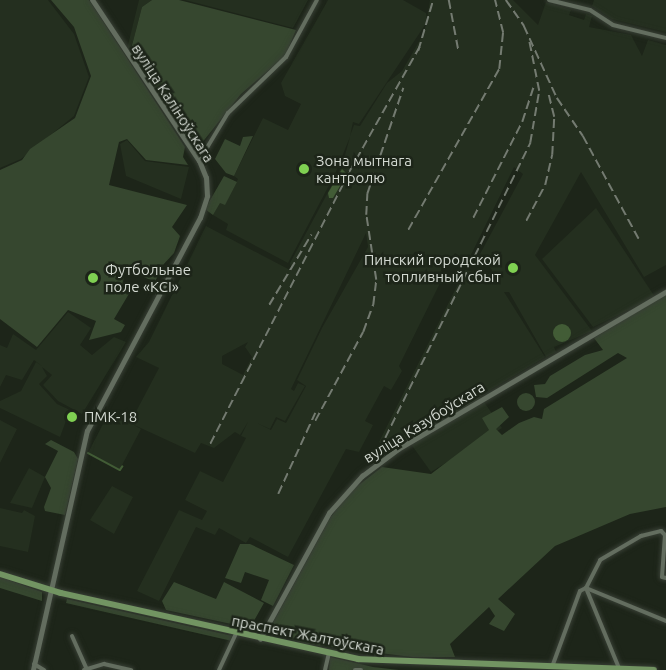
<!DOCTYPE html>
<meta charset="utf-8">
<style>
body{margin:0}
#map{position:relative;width:666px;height:670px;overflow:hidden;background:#1d2519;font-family:Ubuntu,sans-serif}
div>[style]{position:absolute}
.built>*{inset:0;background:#242f1f}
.green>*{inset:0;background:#36472f}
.round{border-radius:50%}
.water>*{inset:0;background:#425c36}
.stream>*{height:1.5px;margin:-0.75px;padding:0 0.75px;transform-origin:0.75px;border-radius:0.75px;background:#425c36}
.roads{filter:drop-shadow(0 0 2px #383f35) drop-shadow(0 0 2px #383f35)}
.minor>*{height:4px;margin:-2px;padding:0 2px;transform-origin:2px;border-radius:2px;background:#636d5f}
.tertiary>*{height:4.5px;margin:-2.25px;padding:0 2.25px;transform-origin:2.25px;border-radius:2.25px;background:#636d5f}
.primary>*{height:6px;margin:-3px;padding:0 3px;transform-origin:3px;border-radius:3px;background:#729462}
.rail>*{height:1.5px;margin-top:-0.75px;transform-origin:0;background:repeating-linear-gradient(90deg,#747b71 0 9px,transparent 0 13.5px)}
.dots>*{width:16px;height:16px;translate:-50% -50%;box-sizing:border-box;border:3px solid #1d2519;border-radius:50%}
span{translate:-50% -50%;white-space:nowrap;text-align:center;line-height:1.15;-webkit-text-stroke:5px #1d2519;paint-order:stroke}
.street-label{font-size:15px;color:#d3d9d1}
.poi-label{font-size:15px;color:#d3d9d1}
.left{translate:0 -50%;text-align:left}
.right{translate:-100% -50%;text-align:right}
</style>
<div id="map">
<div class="built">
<div style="clip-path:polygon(0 0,48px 0,74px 34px,89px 77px,74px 116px,21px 159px,0 168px)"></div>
<div style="clip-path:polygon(139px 0,152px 0,142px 7px,130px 53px,127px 49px)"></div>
<div style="clip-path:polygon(185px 0,308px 0,293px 28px)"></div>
<div style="clip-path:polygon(evenodd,328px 0,403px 0,426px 13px,427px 19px,430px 0,513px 0,538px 25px,546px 2px,571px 10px,569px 15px,584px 20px,586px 14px,592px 16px,589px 27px,631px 35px,642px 56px,648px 40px,666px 45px,666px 265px,644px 277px,581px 172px,535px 255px,592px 331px,554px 347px,556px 352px,546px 357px,509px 292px,504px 292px,545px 357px,480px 396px,502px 428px,431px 472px,408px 440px,390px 450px,379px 442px,465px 270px,489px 274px,492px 270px,480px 254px,523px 174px,514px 167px,468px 261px,455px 253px,448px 266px,445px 264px,441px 271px,445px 273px,399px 366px,402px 371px,391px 390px,384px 386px,365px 421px,373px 425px,369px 433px,359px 452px,346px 449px,288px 557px,250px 537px,246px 543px,219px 528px,215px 535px,196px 527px,159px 601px,137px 591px,179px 510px,202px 520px,207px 511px,185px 500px,200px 471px,223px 482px,246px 438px,241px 436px,248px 422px,240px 435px,235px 432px,214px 448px,201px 443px,195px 453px,132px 424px,141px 429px,120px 469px,88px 453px,109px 412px,130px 423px,159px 368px,136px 357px,149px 342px,206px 226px,292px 271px,290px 263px,342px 166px,350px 137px,335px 174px,288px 263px,226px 230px,228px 224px,213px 215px,220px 202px,225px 204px,238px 179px,234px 176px,263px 118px,288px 130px,301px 104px,285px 96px,281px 83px,328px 0,427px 22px,420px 40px,402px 71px,387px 83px,360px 126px,354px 125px,350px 136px,353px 122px,359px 124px,427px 22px,328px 0,366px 233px,368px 247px,322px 328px,297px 380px,306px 386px,286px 423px,277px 419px,271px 430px,257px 423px,270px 429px,276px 417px,285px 421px,305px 386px,298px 383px,294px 391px,291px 389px,366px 233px,328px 0,248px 342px,245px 347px,252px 357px,243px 375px,222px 364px,222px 356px,248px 342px)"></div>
<div style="clip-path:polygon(594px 0,666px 0,666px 32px,612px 19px,592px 6px)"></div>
<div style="clip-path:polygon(127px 140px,145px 161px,189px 167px,181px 199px,126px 176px,120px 144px)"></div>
<div style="clip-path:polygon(596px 208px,655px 297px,593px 327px,542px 259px)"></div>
<div style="clip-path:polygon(68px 312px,91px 328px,80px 345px,92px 355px,114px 337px,126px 342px,82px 414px,58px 401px,43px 385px,52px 375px,42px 367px,47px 376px,39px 384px,57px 404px,70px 410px,60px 437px,0 408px,0 401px,21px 391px,36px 362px,42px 366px,34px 360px,22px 380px,6px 375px,0 387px,0 345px,7px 348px,13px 334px,36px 350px)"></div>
<div style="clip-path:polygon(0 420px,17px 429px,0 463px)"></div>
<div style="clip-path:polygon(29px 468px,45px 477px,32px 508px,10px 503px)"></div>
<div style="clip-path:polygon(112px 486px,133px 497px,114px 534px,90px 520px)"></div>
<div style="clip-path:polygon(0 508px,22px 513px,24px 510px,35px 516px,28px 552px,0 546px)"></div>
</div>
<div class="green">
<div style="clip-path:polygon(51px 0,89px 0,185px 147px,183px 157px,188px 165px,146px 160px,127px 139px,119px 142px,109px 185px,187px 205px,172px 227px,180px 236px,174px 253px,163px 265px,155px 282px,128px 270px,124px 275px,122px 288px,130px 292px,114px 319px,125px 325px,121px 332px,89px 340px,96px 321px,68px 310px,37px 347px,0 319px,0 170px,22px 160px,30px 149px,75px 118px,91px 76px,74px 27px)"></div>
<div style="clip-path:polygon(152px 0,179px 0,296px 30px,285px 56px,241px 94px,201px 144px,188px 141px,130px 53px,142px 7px)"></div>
<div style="clip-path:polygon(253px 136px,234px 176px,226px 173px,215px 159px,225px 139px,240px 146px,243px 137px)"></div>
<div style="clip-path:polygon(224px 176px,237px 182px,225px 205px,220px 203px,213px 215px,205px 209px)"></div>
<div style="clip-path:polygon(666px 294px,666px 507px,630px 514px,555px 546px,498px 599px,515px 614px,504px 631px,489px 624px,495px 616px,489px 607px,450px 644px,455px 657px,412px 657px,307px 644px,274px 635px,271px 626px,330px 518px,351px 491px,382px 467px,431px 474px,489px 430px,482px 418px,502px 407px,509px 417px,496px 429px,502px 435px,519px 423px,534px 417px,542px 419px,544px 409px,627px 358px,618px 353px,547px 398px,536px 397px,534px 385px,545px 384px,550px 376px,585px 355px,603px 350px,594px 338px)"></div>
<div class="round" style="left:517px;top:393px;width:18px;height:18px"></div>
<div style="clip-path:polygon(51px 440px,74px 452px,78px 459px,65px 515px,45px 511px,44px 507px,51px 488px,45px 477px,58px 451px,45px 444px)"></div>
<div style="clip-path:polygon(240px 544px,250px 544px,294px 565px,273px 606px,261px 600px,269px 580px,245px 572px,241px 583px,225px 578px)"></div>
<div style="clip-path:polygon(0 577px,42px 592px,42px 601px,0 588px)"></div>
<div style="clip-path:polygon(174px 582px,216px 599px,224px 582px,264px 603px,250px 628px,166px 610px,162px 601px)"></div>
<div style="clip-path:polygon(67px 599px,233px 636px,232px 641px,66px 603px)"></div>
<div style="clip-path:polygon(330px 657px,373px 667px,399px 670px,329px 670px)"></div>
</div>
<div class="water">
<div style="clip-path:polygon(342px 169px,347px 174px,333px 198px,329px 198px,328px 193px)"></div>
<div class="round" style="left:553px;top:324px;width:18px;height:18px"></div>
</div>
<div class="stream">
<div style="left:88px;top:453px;width:36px;rotate:28deg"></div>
<div style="left:120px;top:470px;width:4px;rotate:-56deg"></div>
</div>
<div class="roads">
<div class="minor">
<div style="left:549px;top:0;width:42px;rotate:13.7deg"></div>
<div style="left:590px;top:10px;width:27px;rotate:33deg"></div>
<div style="left:613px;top:25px;width:55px;rotate:13.8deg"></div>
<div style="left:199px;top:161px;width:56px;rotate:-58.9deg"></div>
<div style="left:228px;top:113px;width:81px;rotate:-44deg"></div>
<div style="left:286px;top:57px;width:65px;rotate:-61.5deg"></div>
<div style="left:586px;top:588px;width:31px;rotate:-63deg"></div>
<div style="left:600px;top:560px;width:48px;rotate:-30.3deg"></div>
<div style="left:641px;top:536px;width:21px;rotate:-14deg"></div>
<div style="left:661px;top:531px;width:6px;rotate:45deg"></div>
<div style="left:665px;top:535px;width:42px;rotate:94.1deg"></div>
<div style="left:662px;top:577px;width:4px;rotate:14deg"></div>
<div style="left:586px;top:588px;width:87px;rotate:67.6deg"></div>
<div style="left:586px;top:588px;width:87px;rotate:22.4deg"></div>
<div style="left:72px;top:636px;width:36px;rotate:66deg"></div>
<div style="left:34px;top:664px;width:12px;rotate:31deg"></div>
<div style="left:552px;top:667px;width:81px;rotate:-69.8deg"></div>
<div style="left:580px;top:591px;width:7px;rotate:-27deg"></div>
<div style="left:84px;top:670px;width:21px;rotate:-17deg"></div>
<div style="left:104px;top:664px;width:28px;rotate:13deg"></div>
<div style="left:219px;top:670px;width:40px;rotate:-65deg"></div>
<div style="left:325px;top:670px;width:17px;rotate:-77deg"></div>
<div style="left:355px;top:670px;width:6px"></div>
</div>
<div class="tertiary">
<div style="left:260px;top:639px;width:144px;rotate:-61.3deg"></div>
<div style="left:329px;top:513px;width:50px;rotate:-48.3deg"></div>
<div style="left:362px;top:476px;width:45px;rotate:-36.9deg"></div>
<div style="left:398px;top:449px;width:311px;rotate:-30.4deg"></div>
<div style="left:33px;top:670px;width:245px;rotate:-77.3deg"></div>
<div style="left:87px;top:431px;width:241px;rotate:-62.1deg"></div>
<div style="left:200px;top:218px;width:23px;rotate:-72deg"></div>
<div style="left:207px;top:196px;width:18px;rotate:-93deg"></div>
<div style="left:206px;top:178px;width:18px;rotate:-112deg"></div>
<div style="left:199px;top:161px;width:193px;rotate:-123.6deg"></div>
</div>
<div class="primary">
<div style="left:0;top:574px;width:64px;rotate:17.3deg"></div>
<div style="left:61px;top:593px;width:304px;rotate:12.5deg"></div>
<div style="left:358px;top:659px;width:296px;rotate:2.1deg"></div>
</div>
</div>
<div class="rail">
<div style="left:449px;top:0;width:54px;rotate:79.3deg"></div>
<div style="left:506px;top:0;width:32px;rotate:55deg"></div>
<div style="left:524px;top:26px;width:79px;rotate:65.4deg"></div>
<div style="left:557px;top:98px;width:46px;rotate:55.6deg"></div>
<div style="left:583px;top:136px;width:117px;rotate:61.5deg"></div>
<div style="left:418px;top:51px;width:53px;rotate:-73.6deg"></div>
<div style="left:473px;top:218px;width:108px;rotate:-63deg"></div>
<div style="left:522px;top:122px;width:36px;rotate:-72deg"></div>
<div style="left:526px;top:221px;width:41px;rotate:-62.2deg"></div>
<div style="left:545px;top:185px;width:31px;rotate:-77deg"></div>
<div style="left:552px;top:155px;width:38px;rotate:-87deg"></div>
<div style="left:554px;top:117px;width:25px;rotate:-104deg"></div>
<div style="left:408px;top:230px;width:185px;rotate:-60.5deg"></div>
<div style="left:499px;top:69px;width:36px;rotate:-84deg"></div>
<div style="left:503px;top:33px;width:34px;rotate:-104deg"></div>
<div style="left:269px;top:305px;width:82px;rotate:-59deg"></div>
<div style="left:315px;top:421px;width:101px;rotate:-61.7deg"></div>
<div style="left:363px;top:332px;width:29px;rotate:-70deg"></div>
<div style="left:373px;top:305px;width:25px;rotate:-83deg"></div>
<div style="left:376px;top:280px;width:66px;rotate:-98.7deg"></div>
<div style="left:366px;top:215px;width:21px;rotate:-87deg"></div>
<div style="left:367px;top:194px;width:112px;rotate:-71.2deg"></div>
<div style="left:385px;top:438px;width:329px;rotate:-63.8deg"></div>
<div style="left:530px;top:143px;width:53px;rotate:-80.2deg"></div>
<div style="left:539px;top:91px;width:51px;rotate:-101.3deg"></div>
<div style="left:210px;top:444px;width:305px;rotate:-62.9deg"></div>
<div style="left:349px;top:172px;width:147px;rotate:-60.6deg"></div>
<div style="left:278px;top:494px;width:89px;rotate:-65.4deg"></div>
</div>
<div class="dots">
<div style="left:304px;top:169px;background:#7fd052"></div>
<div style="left:513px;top:268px;background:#7fd052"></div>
<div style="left:93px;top:278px;background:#7fd052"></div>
<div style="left:72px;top:417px;background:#7fd052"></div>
</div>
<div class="street-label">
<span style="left:173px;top:103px;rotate:57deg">вуліца Каліноўскага</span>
<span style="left:424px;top:422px;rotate:-32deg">вуліца Казубоўскага</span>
<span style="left:308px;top:635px;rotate:11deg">праспект Жалтоўскага</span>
</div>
<div class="poi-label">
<span class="left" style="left:316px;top:169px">Зона мытнага<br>кантролю</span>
<span class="right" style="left:501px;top:268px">Пинский городской<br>топливный сбыт</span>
<span class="left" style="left:105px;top:278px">Футбольнае<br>поле «КСІ»</span>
<span class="left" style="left:84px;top:417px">ПМК-18</span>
</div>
</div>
